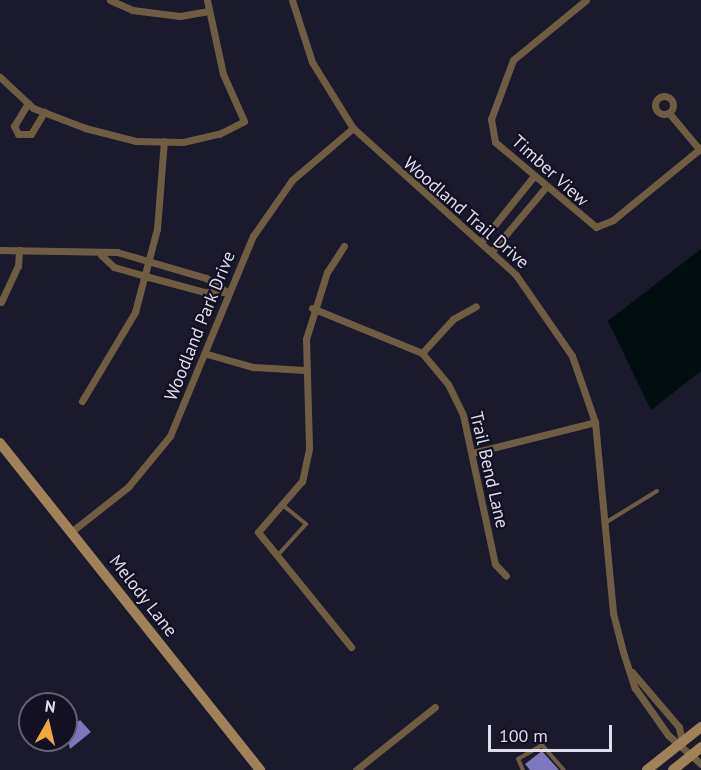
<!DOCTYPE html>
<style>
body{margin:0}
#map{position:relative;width:701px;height:770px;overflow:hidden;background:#1b192c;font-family:"PT Sans",sans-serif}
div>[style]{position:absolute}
.water>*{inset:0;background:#020d10}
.building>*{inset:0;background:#7f77bb}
.lane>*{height:4px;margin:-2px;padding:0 2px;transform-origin:2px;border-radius:2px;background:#6f5d43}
.street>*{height:7px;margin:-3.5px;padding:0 3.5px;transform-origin:3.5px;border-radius:3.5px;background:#6f5d43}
.street>.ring{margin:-3.5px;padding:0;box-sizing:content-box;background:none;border:7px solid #6f5d43;border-radius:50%}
.secondary>*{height:10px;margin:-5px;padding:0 5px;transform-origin:5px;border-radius:5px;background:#9f8257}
span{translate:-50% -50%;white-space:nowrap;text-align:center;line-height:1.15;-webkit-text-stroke:4.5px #121022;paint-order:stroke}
.street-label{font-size:18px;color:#dfdeeb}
.north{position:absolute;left:18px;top:692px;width:60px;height:60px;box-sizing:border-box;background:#121022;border:2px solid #646272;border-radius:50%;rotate:8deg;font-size:16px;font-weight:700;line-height:24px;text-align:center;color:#dfdeeb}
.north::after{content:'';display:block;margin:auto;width:21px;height:27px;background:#eea73d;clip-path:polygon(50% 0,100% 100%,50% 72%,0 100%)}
.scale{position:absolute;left:488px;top:725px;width:124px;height:27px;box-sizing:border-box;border:3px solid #dfdeeb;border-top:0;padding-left:8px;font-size:18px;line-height:21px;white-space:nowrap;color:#dfdeeb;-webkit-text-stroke:4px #121022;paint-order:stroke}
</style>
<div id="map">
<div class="water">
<div style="clip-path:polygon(701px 249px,701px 371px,651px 410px,608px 321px)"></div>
</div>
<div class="building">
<div style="clip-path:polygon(80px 720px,91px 732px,70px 749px,66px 731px)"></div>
<div style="clip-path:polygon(542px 751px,559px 770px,530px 770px,525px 764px)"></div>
</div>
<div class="lane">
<div style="left:605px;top:523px;width:61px;rotate:-31.6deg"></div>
<div style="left:277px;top:556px;width:43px;rotate:-47.8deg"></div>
<div style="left:306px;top:524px;width:28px;rotate:-141deg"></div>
<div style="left:523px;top:770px;width:12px;rotate:-114deg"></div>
<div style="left:518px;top:759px;width:28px;rotate:-30deg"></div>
<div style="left:542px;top:745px;width:33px;rotate:49deg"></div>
</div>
<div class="street">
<div style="left:110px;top:0;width:24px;rotate:24deg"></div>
<div style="left:132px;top:10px;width:48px;rotate:7.1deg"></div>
<div style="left:180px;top:16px;width:29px;rotate:-10deg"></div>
<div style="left:292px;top:0;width:65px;rotate:72.1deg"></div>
<div style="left:312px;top:62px;width:78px;rotate:58.2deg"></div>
<div style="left:353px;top:128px;width:219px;rotate:42deg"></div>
<div style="left:516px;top:275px;width:98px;rotate:55.3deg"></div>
<div style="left:572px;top:356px;width:70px;rotate:70.8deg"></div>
<div style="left:595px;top:422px;width:192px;rotate:84.6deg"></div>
<div style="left:613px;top:613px;width:40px;rotate:75.6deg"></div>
<div style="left:623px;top:652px;width:38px;rotate:72deg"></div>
<div style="left:635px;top:688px;width:57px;rotate:54.9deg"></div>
<div style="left:668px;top:735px;width:44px;rotate:41.3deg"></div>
<div style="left:586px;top:0;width:94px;rotate:140.6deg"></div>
<div style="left:513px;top:60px;width:63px;rotate:110.4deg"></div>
<div style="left:491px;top:119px;width:23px;rotate:80deg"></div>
<div style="left:495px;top:142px;width:132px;rotate:40.1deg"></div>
<div style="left:596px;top:227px;width:18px;rotate:-22deg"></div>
<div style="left:613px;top:220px;width:114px;rotate:-39.3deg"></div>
<div style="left:0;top:77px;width:45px;rotate:43.2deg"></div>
<div style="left:33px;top:108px;width:56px;rotate:21deg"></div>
<div style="left:85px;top:128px;width:53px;rotate:14.3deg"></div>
<div style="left:136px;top:141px;width:47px;rotate:1.2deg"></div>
<div style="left:183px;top:142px;width:37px;rotate:-13deg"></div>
<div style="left:219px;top:134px;width:28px;rotate:-27deg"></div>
<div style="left:244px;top:121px;width:51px;rotate:-114.1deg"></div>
<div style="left:223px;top:74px;width:76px;rotate:-102.2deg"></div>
<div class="ring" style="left:655px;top:96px;width:11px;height:11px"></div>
<div style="left:28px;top:103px;width:27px;rotate:121deg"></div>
<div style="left:14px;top:126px;width:9px;rotate:63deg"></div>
<div style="left:18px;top:134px;width:13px"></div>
<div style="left:31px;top:134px;width:26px;rotate:-59deg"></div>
<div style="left:669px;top:113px;width:47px;rotate:50.2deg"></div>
<div style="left:481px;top:242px;width:83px;rotate:-51.3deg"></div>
<div style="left:344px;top:246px;width:31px;rotate:123deg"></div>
<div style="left:327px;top:272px;width:70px;rotate:107.4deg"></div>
<div style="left:306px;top:339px;width:110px;rotate:88.4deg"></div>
<div style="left:309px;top:449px;width:33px;rotate:102deg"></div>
<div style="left:302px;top:481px;width:67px;rotate:130.8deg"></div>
<div style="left:258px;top:532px;width:148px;rotate:51deg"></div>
<div style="left:0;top:250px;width:117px;rotate:1deg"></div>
<div style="left:117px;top:252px;width:93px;rotate:16.3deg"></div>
<div style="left:206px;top:278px;width:25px;rotate:34deg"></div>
<div style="left:492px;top:251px;width:82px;rotate:-49.9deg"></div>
<div style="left:101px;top:255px;width:18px;rotate:43deg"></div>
<div style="left:114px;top:267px;width:32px;rotate:16deg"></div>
<div style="left:145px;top:276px;width:61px;rotate:15.2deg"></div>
<div style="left:204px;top:292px;width:21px"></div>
<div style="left:1px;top:302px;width:40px;rotate:-65deg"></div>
<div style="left:18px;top:266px;width:16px;rotate:-86deg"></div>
<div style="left:312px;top:308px;width:119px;rotate:22.2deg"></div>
<div style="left:422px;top:353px;width:40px;rotate:50deg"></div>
<div style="left:448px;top:384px;width:34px;rotate:64deg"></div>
<div style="left:463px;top:415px;width:152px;rotate:77.9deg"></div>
<div style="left:495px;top:564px;width:16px;rotate:47deg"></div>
<div style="left:422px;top:353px;width:46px;rotate:-47.6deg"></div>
<div style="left:453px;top:319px;width:26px;rotate:-29deg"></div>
<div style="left:207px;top:354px;width:48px;rotate:15.8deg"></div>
<div style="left:253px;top:367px;width:52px;rotate:3.3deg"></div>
<div style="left:82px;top:401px;width:104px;rotate:-59.2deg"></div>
<div style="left:135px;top:312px;width:86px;rotate:-75.2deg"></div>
<div style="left:157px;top:229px;width:88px;rotate:-85.5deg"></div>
<div style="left:472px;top:453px;width:127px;rotate:-14.1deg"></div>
<div style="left:71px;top:532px;width:73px;rotate:-38.3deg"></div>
<div style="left:128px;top:487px;width:66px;rotate:-50.5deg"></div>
<div style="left:170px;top:436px;width:217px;rotate:-67.5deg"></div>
<div style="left:253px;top:236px;width:68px;rotate:-55.1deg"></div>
<div style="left:292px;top:180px;width:80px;rotate:-40.4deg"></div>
<div style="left:632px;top:672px;width:72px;rotate:49.5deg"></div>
<div style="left:679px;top:727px;width:15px;rotate:79deg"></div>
<div style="left:356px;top:770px;width:101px;rotate:-38.6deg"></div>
</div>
<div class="secondary">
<div style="left:0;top:443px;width:418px;rotate:51.5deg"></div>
<div style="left:647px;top:770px;width:69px;rotate:-38.5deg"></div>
<div style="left:673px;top:770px;width:36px;rotate:-39deg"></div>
</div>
<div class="street-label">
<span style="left:550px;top:171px;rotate:42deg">Timber View</span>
<span style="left:466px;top:213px;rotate:41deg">Woodland Trail Drive</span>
<span style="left:200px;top:326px;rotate:-68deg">Woodland Park Drive</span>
<span style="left:489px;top:470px;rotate:77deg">Trail Bend Lane</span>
<span style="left:143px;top:596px;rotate:52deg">Melody Lane</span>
</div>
<div class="north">N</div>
<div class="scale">100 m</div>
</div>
